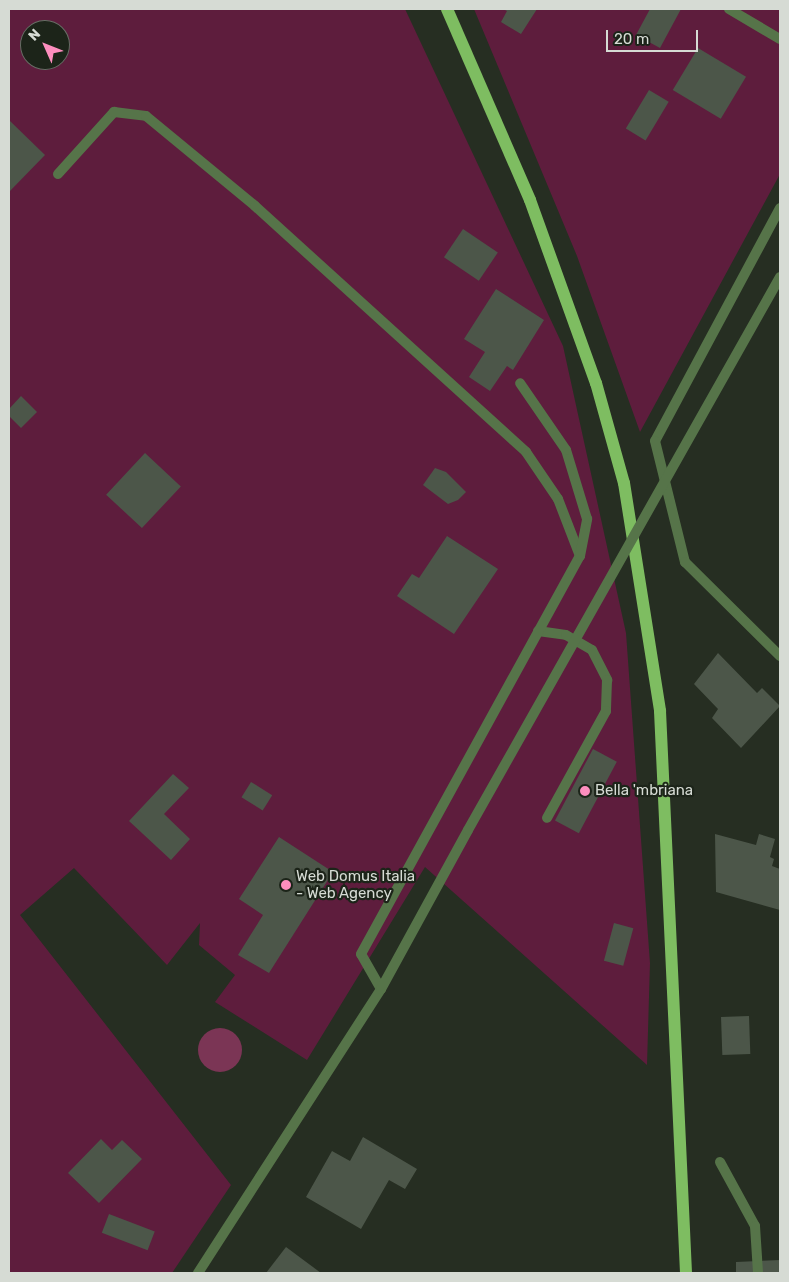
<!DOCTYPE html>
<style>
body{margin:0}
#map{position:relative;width:789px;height:1282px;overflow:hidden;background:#262e22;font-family:Rubik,sans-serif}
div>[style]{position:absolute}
.green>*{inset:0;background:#5e1d3d}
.forest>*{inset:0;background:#7b3555}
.round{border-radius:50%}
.building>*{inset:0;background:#4c5649;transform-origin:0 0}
.service>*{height:10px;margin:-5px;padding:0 5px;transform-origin:5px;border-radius:5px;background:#567449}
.minor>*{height:10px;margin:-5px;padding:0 5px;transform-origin:5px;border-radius:5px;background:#567449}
.primary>*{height:12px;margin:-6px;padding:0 6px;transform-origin:6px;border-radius:6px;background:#7ebd61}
.minor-bridge>*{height:10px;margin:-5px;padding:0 5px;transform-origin:5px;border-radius:5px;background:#567449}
.dots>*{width:14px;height:14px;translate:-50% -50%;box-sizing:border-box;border:2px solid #1c2419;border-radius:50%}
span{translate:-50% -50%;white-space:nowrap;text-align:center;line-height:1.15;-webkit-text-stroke:4.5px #1c2419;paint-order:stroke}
.poi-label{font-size:15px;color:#d6dbd4}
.left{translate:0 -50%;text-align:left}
.frame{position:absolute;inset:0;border:10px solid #d6dbd4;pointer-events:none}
.north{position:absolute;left:20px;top:20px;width:50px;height:50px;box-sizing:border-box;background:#1c2419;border:1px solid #666d64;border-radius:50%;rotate:314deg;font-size:14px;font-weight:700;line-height:20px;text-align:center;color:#d6dbd4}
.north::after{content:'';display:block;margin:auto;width:18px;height:22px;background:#fd8ebe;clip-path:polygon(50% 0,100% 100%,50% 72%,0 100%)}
.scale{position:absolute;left:606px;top:30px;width:92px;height:22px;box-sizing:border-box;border:2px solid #d6dbd4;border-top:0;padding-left:6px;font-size:15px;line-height:18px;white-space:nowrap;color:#d6dbd4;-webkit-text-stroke:4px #1c2419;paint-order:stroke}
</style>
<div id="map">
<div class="green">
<div style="clip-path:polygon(evenodd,9px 9px,405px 9px,563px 346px,626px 633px,650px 963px,647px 1065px,425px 867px,307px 1060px,215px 1002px,235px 975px,199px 945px,200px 923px,167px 965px,74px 868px,20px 915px,231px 1185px,172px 1273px,9px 1273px,9px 9px,30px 30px,60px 30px,60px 60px,30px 60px,30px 30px)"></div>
<div style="clip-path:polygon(474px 9px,780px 9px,780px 174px,640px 432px,577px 256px)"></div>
</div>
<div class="forest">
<div class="round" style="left:198px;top:1028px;width:44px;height:44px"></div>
</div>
<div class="building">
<div style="clip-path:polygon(503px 9px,537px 9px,521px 34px,501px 22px,507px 11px)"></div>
<div style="clip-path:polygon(650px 9px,681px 9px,660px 48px,636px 35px)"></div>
<div style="left:698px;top:48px;width:56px;height:49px;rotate:31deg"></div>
<div style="left:649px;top:90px;width:23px;height:45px;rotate:31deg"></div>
<div style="clip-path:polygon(9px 120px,45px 155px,9px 192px)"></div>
<div style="left:463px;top:229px;width:42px;height:34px;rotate:34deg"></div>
<div style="clip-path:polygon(496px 289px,544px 320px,513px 370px,507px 366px,490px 391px,469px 377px,485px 352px,464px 339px)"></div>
<div style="clip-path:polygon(21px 396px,37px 412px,21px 428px,9px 416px,9px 409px)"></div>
<div style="left:145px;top:453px;width:49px;height:57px;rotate:43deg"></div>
<div style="clip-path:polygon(435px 468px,446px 472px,466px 492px,458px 500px,448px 504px,423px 485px)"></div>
<div style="clip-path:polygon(447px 536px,498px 569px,454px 634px,397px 596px,412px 574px,419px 578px)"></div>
<div style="clip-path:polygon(718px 653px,757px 693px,762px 688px,780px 706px,741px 748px,712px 718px,718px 709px,694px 684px)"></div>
<div style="left:593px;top:749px;width:27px;height:81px;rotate:28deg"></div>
<div style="clip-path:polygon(173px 774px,189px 788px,164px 814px,190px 839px,171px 860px,129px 821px)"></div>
<div style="left:251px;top:782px;width:25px;height:18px;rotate:32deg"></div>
<div style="clip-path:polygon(715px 834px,756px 845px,759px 834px,775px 839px,770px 857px,774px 859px,772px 866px,780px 869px,780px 910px,716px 892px)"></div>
<div style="clip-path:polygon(279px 837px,333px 872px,269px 973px,238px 955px,263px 915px,239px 899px)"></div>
<div style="left:614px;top:923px;width:20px;height:39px;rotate:15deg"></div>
<div style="left:749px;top:1016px;width:38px;height:28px;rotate:88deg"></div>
<div style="clip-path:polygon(363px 1137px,417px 1169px,405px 1189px,389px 1180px,361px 1229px,306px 1197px,332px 1151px,350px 1161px)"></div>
<div style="clip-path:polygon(101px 1139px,112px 1150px,122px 1140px,142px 1159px,99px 1203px,68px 1173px)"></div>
<div style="left:109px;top:1214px;width:49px;height:20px;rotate:21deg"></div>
<div style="clip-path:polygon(286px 1247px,321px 1273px,266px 1273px)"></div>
<div style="clip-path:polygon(780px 1260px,780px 1273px,736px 1273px,736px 1262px)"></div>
</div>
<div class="service">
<div style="left:729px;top:9px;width:59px;rotate:30.5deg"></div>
<div style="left:58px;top:174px;width:84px;rotate:-47.9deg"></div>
<div style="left:114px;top:112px;width:32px;rotate:7deg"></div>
<div style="left:146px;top:116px;width:141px;rotate:39.5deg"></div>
<div style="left:255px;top:206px;width:366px;rotate:42.2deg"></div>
<div style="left:526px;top:452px;width:57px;rotate:55.8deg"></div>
<div style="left:558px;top:499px;width:61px;rotate:68.9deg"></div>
<div style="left:780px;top:208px;width:264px;rotate:118.2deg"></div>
<div style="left:655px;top:441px;width:125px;rotate:76.1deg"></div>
<div style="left:685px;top:562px;width:134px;rotate:44.7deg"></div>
<div style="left:538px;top:631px;width:28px;rotate:8deg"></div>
<div style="left:566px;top:635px;width:30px;rotate:30deg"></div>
<div style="left:592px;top:650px;width:34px;rotate:63deg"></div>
<div style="left:607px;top:680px;width:31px;rotate:92deg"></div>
<div style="left:606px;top:711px;width:122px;rotate:118.9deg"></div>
<div style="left:381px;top:989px;width:40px;rotate:-119.7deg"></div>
<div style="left:361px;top:954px;width:454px;rotate:-61.2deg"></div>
<div style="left:580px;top:556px;width:38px;rotate:-79deg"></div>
<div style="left:587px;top:519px;width:72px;rotate:-106.9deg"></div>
<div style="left:566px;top:450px;width:81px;rotate:-124.5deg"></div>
<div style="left:720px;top:1162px;width:73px;rotate:61.3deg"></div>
<div style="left:755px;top:1226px;width:47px;rotate:86.3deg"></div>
</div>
<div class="minor">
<div style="left:198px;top:1273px;width:338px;rotate:-57.2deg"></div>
<div style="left:381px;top:989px;width:181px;rotate:-61.3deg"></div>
</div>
<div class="primary">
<div style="left:447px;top:9px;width:208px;rotate:66.5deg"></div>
<div style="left:530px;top:200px;width:195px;rotate:70.2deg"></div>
<div style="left:596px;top:383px;width:104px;rotate:74.4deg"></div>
<div style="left:624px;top:483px;width:231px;rotate:81deg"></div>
<div style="left:660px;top:711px;width:563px;rotate:87.35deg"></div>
</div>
<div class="minor-bridge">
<div style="left:468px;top:830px;width:635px;rotate:-60.57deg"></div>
</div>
<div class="dots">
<div style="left:585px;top:791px;background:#fd8ebe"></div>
<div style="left:286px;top:885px;background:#fd8ebe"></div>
</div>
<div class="poi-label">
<span class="left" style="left:595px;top:791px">Bella 'mbriana</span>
<span class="left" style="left:296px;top:885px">Web Domus Italia<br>- Web Agency</span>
</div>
<div class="frame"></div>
<div class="north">N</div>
<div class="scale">20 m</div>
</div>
